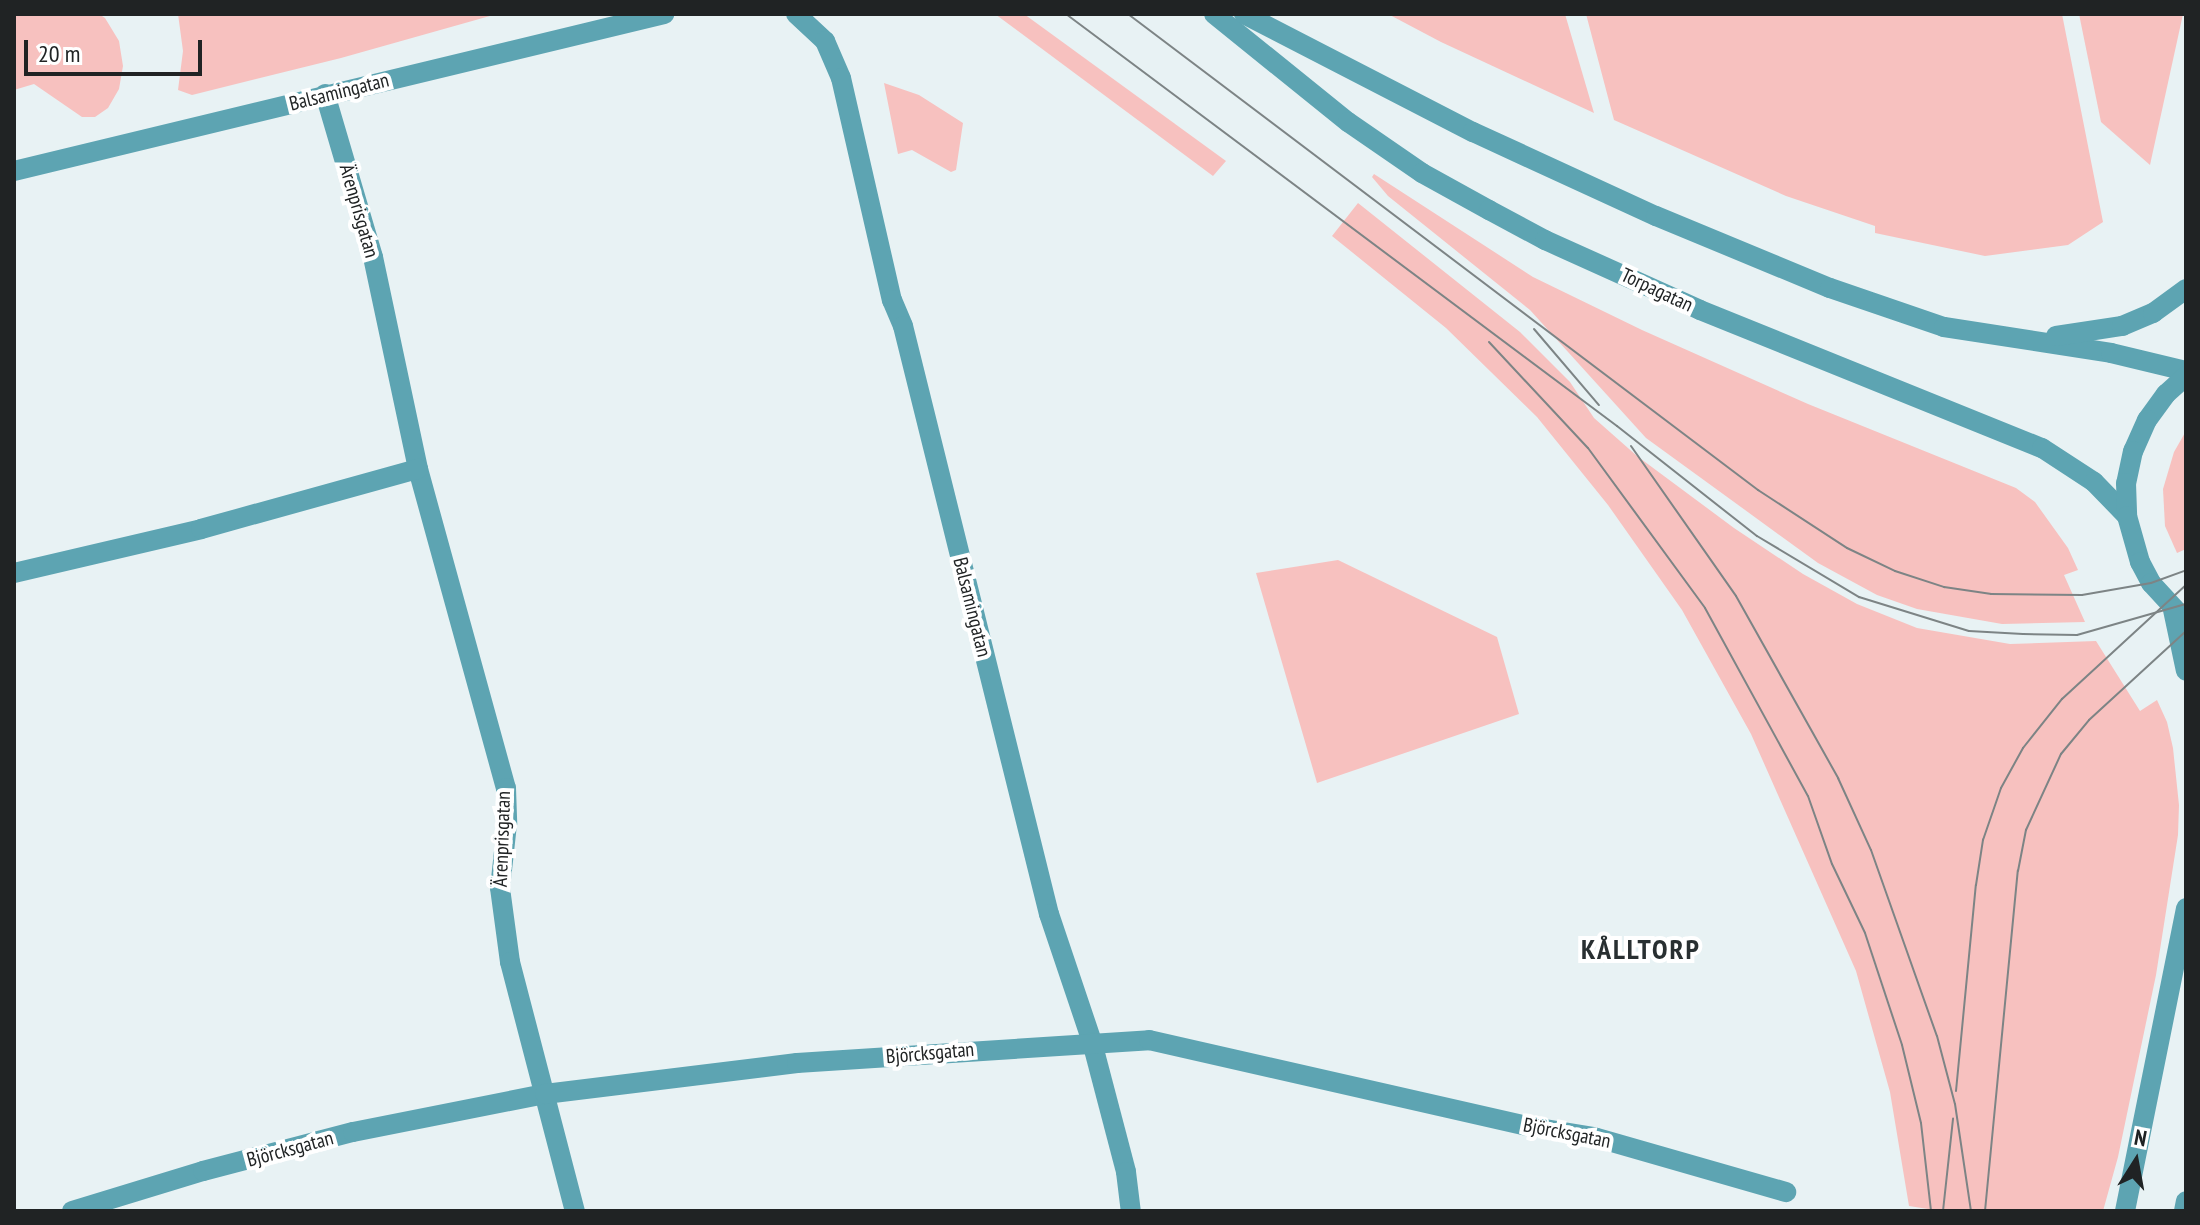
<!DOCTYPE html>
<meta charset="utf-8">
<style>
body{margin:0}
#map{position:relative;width:2200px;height:1225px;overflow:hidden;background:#e8f2f4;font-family:"PT Sans Narrow",sans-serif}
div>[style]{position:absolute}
.green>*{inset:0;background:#f7c1bf}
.minor>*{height:20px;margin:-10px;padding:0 10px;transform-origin:10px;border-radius:10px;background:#5da4b2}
.tram>*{height:2px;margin:-1px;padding:0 1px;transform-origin:1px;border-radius:1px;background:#7d8485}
span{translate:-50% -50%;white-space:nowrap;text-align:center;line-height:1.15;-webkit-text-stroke:8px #fff;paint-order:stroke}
.street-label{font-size:20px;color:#202324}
.district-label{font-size:28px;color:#282f31;font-weight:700;letter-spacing:2px}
.frame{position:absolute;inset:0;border:16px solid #202324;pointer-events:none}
.north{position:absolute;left:2096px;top:1121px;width:80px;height:80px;-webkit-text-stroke:6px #fff;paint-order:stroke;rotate:11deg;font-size:22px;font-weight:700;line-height:32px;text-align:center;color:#202324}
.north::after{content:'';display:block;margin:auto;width:28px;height:36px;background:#202324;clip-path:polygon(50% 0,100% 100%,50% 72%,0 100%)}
.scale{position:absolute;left:24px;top:40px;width:178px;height:36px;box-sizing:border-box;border:4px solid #202324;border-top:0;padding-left:10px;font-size:24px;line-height:28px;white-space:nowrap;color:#202324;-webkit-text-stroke:6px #fff;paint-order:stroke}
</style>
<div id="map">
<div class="green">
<div style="clip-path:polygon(14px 14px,99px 14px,105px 18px,119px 41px,123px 66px,119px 89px,108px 108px,95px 117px,82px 117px,34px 84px,14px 90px)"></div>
<div style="clip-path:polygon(178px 14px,497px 14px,341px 58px,192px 95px,178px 90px,183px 51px)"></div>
<div style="clip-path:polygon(995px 14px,1024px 14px,1226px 161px,1213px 176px)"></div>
<div style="clip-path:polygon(1388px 14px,1565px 14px,1594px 113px,1441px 42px)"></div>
<div style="clip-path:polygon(1586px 14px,2062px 14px,2103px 222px,2068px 245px,1985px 256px,1875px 233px,1875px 226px,1786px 196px,1614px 120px)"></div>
<div style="clip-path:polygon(2079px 14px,2183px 14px,2150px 165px,2101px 122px)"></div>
<div style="clip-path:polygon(884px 83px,919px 95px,963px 123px,956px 170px,951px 172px,912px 150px,898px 154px)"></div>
<div style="clip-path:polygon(1374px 174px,1533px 277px,1642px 330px,1808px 404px,2016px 488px,2035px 502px,2068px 548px,2078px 570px,2064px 575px,2085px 622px,2002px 624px,1917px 609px,1877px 595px,1818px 563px,1646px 438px,1530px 310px,1388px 196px,1372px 177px)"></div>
<div style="clip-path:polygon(1358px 203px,1520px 332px,1570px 382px,1594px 418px,1637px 456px,1734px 528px,1803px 574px,1857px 604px,1917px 628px,2010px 644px,2096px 641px,2140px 711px,2157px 700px,2167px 722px,2173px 748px,2179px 805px,2178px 835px,2156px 975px,2118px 1157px,2103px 1211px,1941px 1211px,1909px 1206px,1890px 1092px,1856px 971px,1751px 734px,1682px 610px,1608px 505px,1537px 417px,1446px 328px,1332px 236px)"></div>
<div style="clip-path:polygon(2186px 431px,2186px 549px,2177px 553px,2165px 526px,2163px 489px,2174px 452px)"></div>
<div style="clip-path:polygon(1338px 560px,1497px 637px,1519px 714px,1317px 783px,1256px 573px)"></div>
</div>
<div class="minor">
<div style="left:796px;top:14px;width:40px;rotate:43deg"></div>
<div style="left:825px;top:41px;width:40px;rotate:66.6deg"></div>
<div style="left:841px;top:78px;width:228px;rotate:77.1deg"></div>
<div style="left:892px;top:300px;width:28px;rotate:67deg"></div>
<div style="left:903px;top:326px;width:606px;rotate:76.06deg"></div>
<div style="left:1049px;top:914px;width:135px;rotate:71.4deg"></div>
<div style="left:1092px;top:1042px;width:134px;rotate:75.3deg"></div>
<div style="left:1126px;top:1172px;width:39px;rotate:83deg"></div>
<div style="left:1214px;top:14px;width:172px;rotate:38.9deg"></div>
<div style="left:1348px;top:122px;width:90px;rotate:34.6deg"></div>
<div style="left:1422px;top:173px;width:77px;rotate:28.9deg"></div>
<div style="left:1489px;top:210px;width:64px;rotate:28.2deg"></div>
<div style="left:1545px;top:240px;width:170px;rotate:24.3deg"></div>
<div style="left:1700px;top:310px;width:369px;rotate:22deg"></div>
<div style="left:2042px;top:448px;width:62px;rotate:33.2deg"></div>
<div style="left:2094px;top:482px;width:47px;rotate:45.9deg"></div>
<div style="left:1244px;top:14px;width:258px;rotate:27.3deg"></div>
<div style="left:1473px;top:132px;width:201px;rotate:24.7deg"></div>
<div style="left:1656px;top:216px;width:188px;rotate:22.5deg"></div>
<div style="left:1830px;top:288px;width:120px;rotate:18.9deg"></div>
<div style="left:1944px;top:327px;width:169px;rotate:8.8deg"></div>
<div style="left:2111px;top:353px;width:77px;rotate:13.5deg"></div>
<div style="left:325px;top:94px;width:170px;rotate:73.6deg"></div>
<div style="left:373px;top:257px;width:217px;rotate:78deg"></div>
<div style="left:418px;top:469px;width:331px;rotate:74.6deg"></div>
<div style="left:506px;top:788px;width:36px;rotate:88deg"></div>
<div style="left:507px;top:824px;width:64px;rotate:96.2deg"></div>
<div style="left:500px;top:888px;width:75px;rotate:82.3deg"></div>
<div style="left:510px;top:962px;width:257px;rotate:75.4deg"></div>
<div style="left:14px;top:171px;width:669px;rotate:-13.58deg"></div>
<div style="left:2056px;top:336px;width:67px;rotate:-8.6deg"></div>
<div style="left:2122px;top:326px;width:34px;rotate:-23deg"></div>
<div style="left:2153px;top:313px;width:41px;rotate:-36deg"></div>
<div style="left:2186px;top:376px;width:27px;rotate:138deg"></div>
<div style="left:2166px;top:394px;width:32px;rotate:126deg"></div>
<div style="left:2147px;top:420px;width:34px;rotate:114deg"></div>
<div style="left:2133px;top:451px;width:33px;rotate:102deg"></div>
<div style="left:2126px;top:483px;width:33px;rotate:88deg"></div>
<div style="left:2127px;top:516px;width:48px;rotate:74.2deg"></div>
<div style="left:2140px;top:562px;width:24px;rotate:62deg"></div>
<div style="left:2151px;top:583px;width:52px;rotate:47.4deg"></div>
<div style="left:14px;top:573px;width:192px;rotate:-13.2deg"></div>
<div style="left:201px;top:529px;width:225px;rotate:-15.5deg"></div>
<div style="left:2173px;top:610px;width:62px;rotate:78deg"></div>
<div style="left:72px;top:1211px;width:137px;rotate:-17deg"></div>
<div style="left:203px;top:1171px;width:155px;rotate:-14.6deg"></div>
<div style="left:353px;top:1132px;width:196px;rotate:-11.2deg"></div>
<div style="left:545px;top:1094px;width:254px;rotate:-7deg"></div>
<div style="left:797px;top:1063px;width:353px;rotate:-3.7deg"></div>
<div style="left:1149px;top:1040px;width:394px;rotate:12.8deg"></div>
<div style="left:1533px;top:1127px;width:62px;rotate:9.3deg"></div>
<div style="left:1594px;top:1137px;width:200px;rotate:16deg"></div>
<div style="left:2125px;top:1211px;width:309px;rotate:-78.6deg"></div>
<div style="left:2184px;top:1211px;width:10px;rotate:-79deg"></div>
</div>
<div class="tram">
<div style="left:1066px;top:14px;width:688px;rotate:36.79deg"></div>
<div style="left:1617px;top:426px;width:178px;rotate:38.2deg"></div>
<div style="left:1757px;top:536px;width:119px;rotate:30.9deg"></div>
<div style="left:1859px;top:597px;width:115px;rotate:17.2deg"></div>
<div style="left:1969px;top:631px;width:54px;rotate:3.2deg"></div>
<div style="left:2023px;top:634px;width:54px;rotate:1.1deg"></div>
<div style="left:2077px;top:635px;width:113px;rotate:-15.9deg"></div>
<div style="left:1128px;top:14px;width:790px;rotate:37.07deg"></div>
<div style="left:1758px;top:490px;width:106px;rotate:33.1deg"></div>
<div style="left:1847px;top:548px;width:53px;rotate:25.6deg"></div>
<div style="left:1895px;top:571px;width:52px;rotate:18.1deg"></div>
<div style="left:1944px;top:587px;width:48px;rotate:8.5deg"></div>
<div style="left:1991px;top:594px;width:91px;rotate:0.6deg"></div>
<div style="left:2082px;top:595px;width:70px;rotate:-9.9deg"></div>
<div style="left:2151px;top:583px;width:37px;rotate:-20deg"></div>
<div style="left:1534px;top:329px;width:100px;rotate:49.5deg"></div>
<div style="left:1489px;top:342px;width:145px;rotate:47deg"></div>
<div style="left:1588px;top:448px;width:198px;rotate:53.8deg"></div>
<div style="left:1705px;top:608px;width:214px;rotate:61.3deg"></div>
<div style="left:1808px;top:796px;width:72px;rotate:70.6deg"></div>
<div style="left:1832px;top:864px;width:76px;rotate:64.4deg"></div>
<div style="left:1865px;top:933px;width:118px;rotate:71.7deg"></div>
<div style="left:1902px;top:1045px;width:80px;rotate:76.3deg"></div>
<div style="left:1921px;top:1123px;width:89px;rotate:83.5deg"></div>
<div style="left:1631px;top:446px;width:183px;rotate:55deg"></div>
<div style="left:1736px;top:596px;width:209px;rotate:60.7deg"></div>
<div style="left:1838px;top:778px;width:79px;rotate:65.4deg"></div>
<div style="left:1871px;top:850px;width:197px;rotate:70.5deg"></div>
<div style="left:1937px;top:1036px;width:70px;rotate:75.2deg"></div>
<div style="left:1955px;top:1104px;width:108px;rotate:81.5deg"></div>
<div style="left:1956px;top:1091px;width:207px;rotate:-84.5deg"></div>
<div style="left:1976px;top:885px;width:46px;rotate:-81.2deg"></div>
<div style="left:1983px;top:840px;width:55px;rotate:-70.9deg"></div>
<div style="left:2001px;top:788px;width:46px;rotate:-61.2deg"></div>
<div style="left:2023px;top:748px;width:63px;rotate:-51.5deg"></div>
<div style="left:2062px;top:699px;width:168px;rotate:-42.6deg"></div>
<div style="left:1943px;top:1211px;width:93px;rotate:-83.8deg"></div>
<div style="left:1985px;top:1211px;width:342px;rotate:-84.5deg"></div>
<div style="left:2018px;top:871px;width:42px;rotate:-79deg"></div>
<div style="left:2026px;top:830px;width:84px;rotate:-65.3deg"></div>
<div style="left:2061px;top:754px;width:44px;rotate:-50.5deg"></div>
<div style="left:2089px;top:720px;width:132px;rotate:-42.5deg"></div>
</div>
<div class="street-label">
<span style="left:339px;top:92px;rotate:-14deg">Balsamingatan</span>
<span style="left:359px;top:211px;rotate:74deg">Ärenprisgatan</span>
<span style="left:1657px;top:290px;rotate:25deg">Torpagatan</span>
<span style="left:972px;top:607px;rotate:76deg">Balsamingatan</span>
<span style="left:502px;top:839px;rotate:-88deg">Ärenprisgatan</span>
<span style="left:930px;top:1053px;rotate:-5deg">Björcksgatan</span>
<span style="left:1567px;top:1133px;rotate:11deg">Björcksgatan</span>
<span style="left:290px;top:1149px;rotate:-15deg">Björcksgatan</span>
</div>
<div class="district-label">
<span style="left:1641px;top:949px">KÅLLTORP</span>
</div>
<div class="frame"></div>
<div class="north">N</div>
<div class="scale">20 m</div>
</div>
